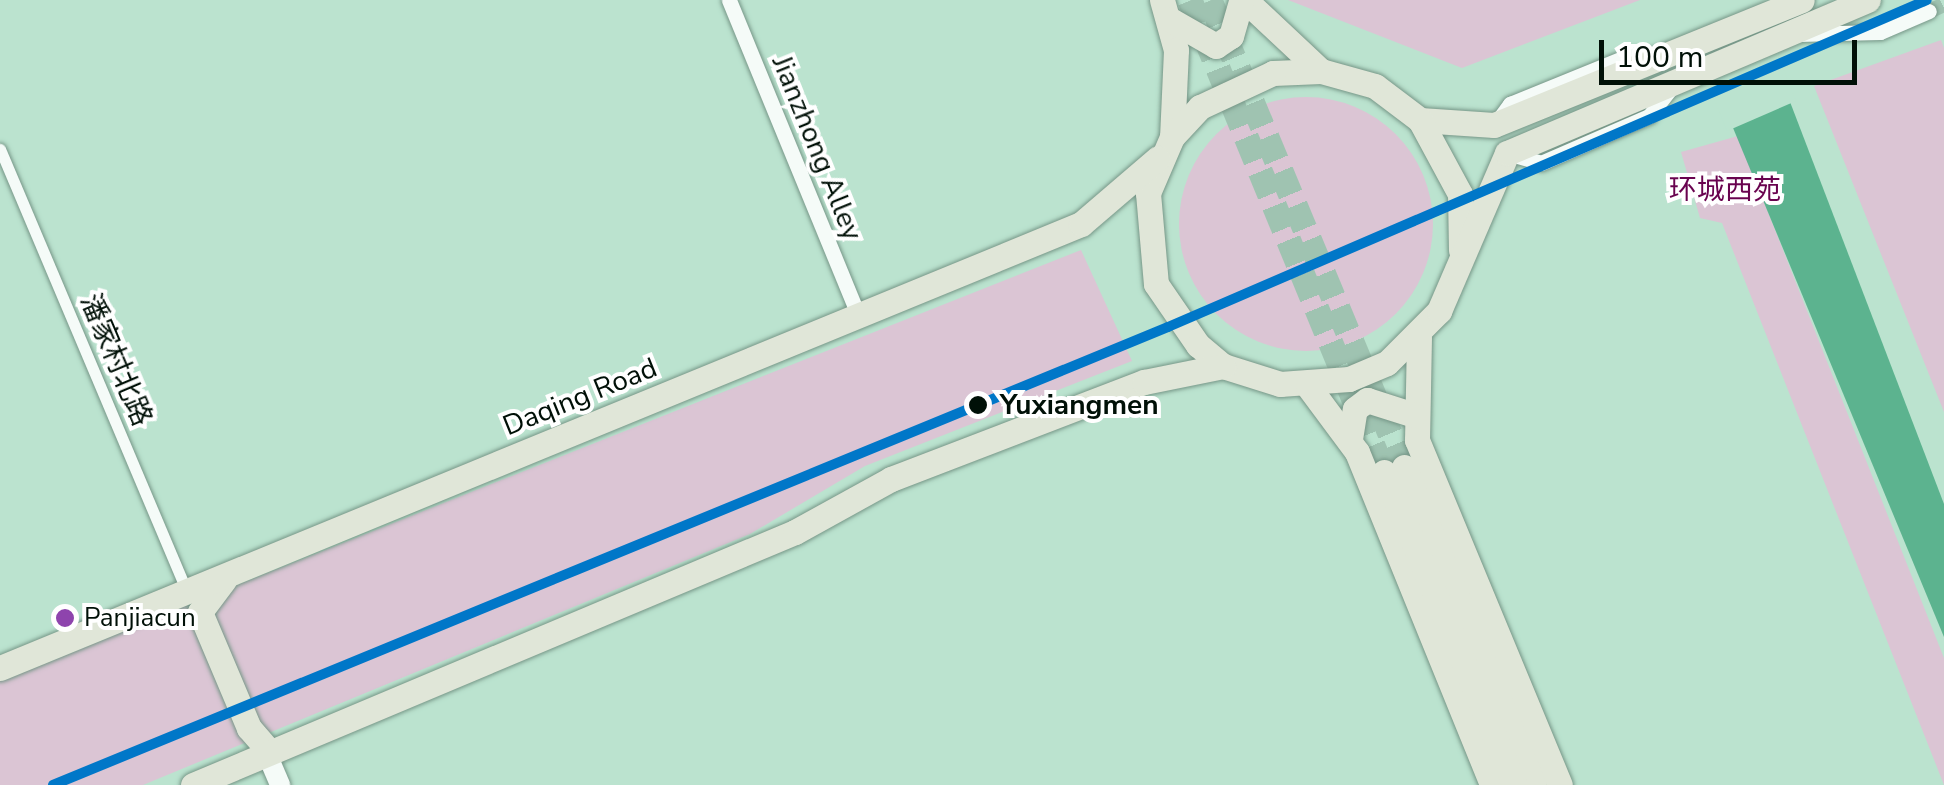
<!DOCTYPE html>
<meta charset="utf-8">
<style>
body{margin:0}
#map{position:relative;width:1944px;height:785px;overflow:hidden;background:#bbe3cf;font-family:"Nunito Sans","Noto Sans SC",sans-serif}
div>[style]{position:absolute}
.green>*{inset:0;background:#dbc5d4}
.round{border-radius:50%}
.water>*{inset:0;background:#5cb38f}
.pier>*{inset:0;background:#bbe3cf}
.minor-tunnel>*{height:15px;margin-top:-7.5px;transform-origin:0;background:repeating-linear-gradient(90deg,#9fc3b1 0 15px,transparent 0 23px)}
.primary-tunnel>*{height:25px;margin-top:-12.5px;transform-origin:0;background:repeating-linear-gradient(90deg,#9fc3b1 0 25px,transparent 0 37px)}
.roads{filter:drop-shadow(0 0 2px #769687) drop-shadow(0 0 2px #769687)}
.pedestrian>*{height:11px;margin:-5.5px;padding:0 5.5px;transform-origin:5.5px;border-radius:5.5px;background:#f5fbf8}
.minor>*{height:15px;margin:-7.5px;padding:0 7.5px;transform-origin:7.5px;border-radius:7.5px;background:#f5fbf8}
.tertiary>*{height:20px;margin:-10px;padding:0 10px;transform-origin:10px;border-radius:10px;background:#f5fbf8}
.primary>*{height:25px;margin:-12.5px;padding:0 12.5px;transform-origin:12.5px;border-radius:12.5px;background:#e0e6d8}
.metro-1>*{height:10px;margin:-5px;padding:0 5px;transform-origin:5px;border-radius:5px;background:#0077c8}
.dots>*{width:28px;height:28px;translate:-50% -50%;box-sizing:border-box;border:5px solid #fff;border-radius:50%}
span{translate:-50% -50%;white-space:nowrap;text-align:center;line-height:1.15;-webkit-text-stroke:8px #fff;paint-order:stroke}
.bus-label{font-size:26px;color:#001007}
.left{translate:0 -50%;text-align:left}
.street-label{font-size:28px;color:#001007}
.park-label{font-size:28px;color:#69034f}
.stop-label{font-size:28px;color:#001007;font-weight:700}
.scale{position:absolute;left:1599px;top:40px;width:258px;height:45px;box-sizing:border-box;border:5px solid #001007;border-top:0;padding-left:12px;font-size:30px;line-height:35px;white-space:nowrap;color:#001007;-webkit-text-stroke:8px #fff;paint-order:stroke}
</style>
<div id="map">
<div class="green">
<div style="clip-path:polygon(1288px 0,1640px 0,1462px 68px)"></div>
<div style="clip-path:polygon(1941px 40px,1944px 48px,1944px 412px,1814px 86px)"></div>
<div class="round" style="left:1179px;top:97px;width:254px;height:254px"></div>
<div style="clip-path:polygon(1738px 136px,1944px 658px,1944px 785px,1722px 223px,1700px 218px,1681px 152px)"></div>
<div style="clip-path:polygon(1081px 250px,1132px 361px,865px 466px,750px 534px,143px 785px,0 785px,0 679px)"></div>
</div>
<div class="water">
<div style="clip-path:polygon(1680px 0,1751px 0,1944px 504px,1944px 637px)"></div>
</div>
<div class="pier">
<div style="clip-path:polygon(1675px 0,1756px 0,1796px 101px,1727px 131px)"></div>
</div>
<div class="minor-tunnel">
<div style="left:1929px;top:11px;width:17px;rotate:-25deg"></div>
</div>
<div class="primary-tunnel">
<div style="left:1190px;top:0;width:510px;rotate:67.66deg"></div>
<div style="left:1210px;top:0;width:506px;rotate:67.44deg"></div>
</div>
<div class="roads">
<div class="pedestrian">
<div style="left:0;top:149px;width:480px;rotate:67.1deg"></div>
</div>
<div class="minor">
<div style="left:729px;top:0;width:340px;rotate:67.7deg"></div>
<div style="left:1797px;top:34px;width:83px;rotate:-1.4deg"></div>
<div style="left:1880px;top:32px;width:53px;rotate:-23.2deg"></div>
<div style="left:1499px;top:119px;width:19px;rotate:-54deg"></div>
<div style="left:1510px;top:104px;width:130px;rotate:-22.2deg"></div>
<div style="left:1630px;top:55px;width:23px"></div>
<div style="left:1507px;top:153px;width:35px;rotate:16deg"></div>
<div style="left:1541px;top:163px;width:118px;rotate:-23.5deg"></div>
<div style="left:1649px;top:116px;width:37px;rotate:-52deg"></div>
</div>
<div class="tertiary">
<div style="left:267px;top:754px;width:34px;rotate:67deg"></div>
</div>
<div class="primary">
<div style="left:1162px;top:0;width:52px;rotate:74.4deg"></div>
<div style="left:1176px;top:50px;width:87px;rotate:92.6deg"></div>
<div style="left:1245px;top:0;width:104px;rotate:43.1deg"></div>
<div style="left:1169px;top:19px;width:54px;rotate:29.9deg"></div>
<div style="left:1216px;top:46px;width:18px;rotate:-34deg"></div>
<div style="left:1231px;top:36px;width:37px;rotate:-74deg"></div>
<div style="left:1420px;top:120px;width:74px;rotate:3.9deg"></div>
<div style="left:1494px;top:125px;width:332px;rotate:-22.1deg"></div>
<div style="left:1461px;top:250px;width:56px;rotate:-91deg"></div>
<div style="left:1460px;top:194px;width:84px;rotate:-118.4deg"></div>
<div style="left:1420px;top:120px;width:56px;rotate:-142.9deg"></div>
<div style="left:1375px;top:86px;width:56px;rotate:-164.5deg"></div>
<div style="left:1321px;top:71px;width:48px;rotate:177.6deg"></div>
<div style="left:1273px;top:73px;width:81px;rotate:155deg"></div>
<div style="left:1200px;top:107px;width:41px;rotate:133deg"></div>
<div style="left:1172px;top:137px;width:61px;rotate:113.2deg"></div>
<div style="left:1148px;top:193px;width:91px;rotate:85deg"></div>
<div style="left:1156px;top:284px;width:74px;rotate:55.5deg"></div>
<div style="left:1198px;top:345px;width:33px;rotate:40deg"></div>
<div style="left:1223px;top:366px;width:60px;rotate:17.5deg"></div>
<div style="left:1280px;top:384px;width:69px;rotate:-4.1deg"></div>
<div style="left:1349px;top:379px;width:41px;rotate:-22.8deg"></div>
<div style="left:1387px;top:363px;width:74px;rotate:-45deg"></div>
<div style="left:1439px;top:311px;width:172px;rotate:-66.7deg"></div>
<div style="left:1507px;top:153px;width:392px;rotate:-23deg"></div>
<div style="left:1419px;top:337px;width:103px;rotate:91.1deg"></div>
<div style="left:1417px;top:440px;width:373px;rotate:67.5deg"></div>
<div style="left:1308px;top:386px;width:82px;rotate:53.4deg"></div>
<div style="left:1357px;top:452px;width:359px;rotate:67.9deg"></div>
<div style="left:1350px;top:439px;width:30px;rotate:-81deg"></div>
<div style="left:1355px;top:409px;width:15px;rotate:-37deg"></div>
<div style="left:1367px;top:400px;width:49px;rotate:17.7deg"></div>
<div style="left:1404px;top:467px;width:344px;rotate:67.8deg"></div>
<div style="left:1384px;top:472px;width:339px;rotate:67.3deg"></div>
<div style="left:224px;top:580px;width:40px;rotate:127deg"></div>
<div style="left:200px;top:612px;width:126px;rotate:67.1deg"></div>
<div style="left:249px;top:728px;width:32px;rotate:49deg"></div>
<div style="left:0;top:668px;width:1169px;rotate:-22.33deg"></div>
<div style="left:1081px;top:224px;width:101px;rotate:-40.6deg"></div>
<div style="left:193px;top:785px;width:653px;rotate:-22.8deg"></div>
<div style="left:795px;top:532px;width:110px;rotate:-28.9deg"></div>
<div style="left:891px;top:479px;width:271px;rotate:-21deg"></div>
<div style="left:1144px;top:382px;width:81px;rotate:-11.4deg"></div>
</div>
</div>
<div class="metro-1">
<div style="left:53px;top:785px;width:1205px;rotate:-22.33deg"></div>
<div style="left:1168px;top:327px;width:826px;rotate:-23.31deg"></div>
</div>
<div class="dots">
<div style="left:978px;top:405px;background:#001007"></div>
<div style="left:65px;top:618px;background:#8e44ad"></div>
</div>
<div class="bus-label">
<span class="left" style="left:84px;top:618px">Panjiacun</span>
</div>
<div class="street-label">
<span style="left:817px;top:148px;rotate:68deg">Jianzhong Alley</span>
<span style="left:116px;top:360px;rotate:67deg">潘家村北路</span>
<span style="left:580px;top:397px;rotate:-22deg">Daqing Road</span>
</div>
<div class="park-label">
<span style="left:1725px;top:190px">环城西苑</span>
</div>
<div class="stop-label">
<span class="left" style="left:1000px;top:405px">Yuxiangmen</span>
</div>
<div class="scale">100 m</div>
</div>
